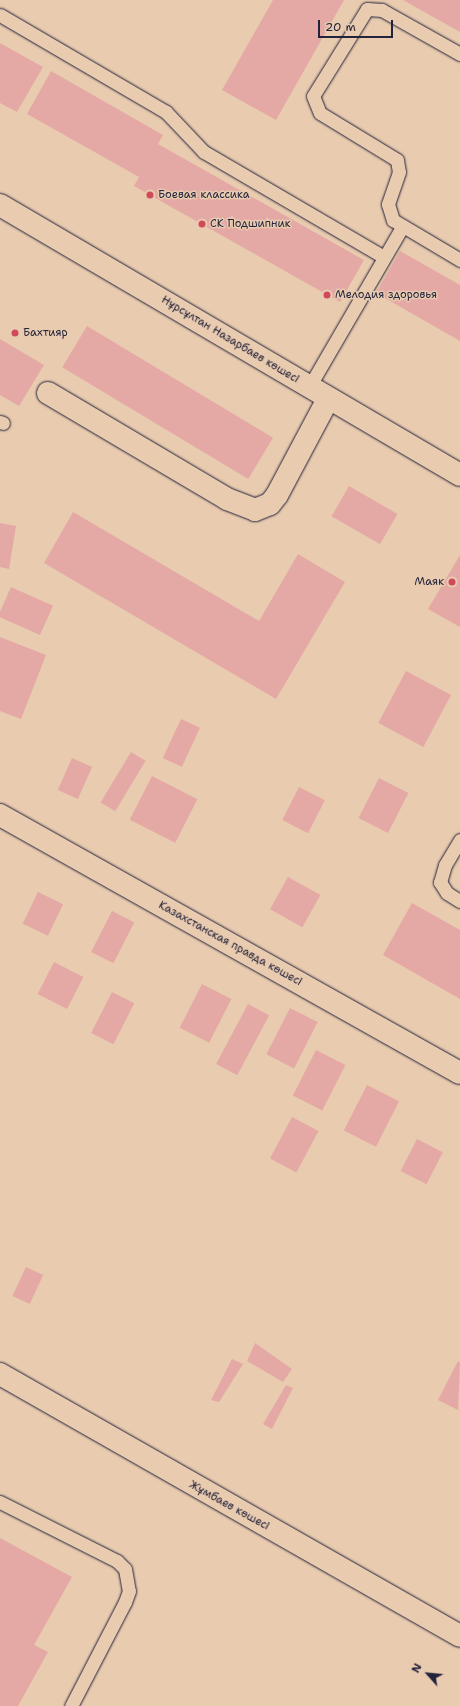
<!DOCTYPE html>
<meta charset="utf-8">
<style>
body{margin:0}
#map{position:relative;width:460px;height:1706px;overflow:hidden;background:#e9cbaf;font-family:"Shantell Sans",sans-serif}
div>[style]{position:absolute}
.building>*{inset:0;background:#e4a9a5;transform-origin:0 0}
.roads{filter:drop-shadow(0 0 1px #22223b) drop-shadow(0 0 1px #22223b)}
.lane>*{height:13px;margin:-6.5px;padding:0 6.5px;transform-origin:6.5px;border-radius:6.5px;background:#e9cbaf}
.street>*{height:22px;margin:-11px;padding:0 11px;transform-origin:11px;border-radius:11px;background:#e9cbaf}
.secondary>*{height:22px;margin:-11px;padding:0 11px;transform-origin:11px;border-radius:11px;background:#e9cbaf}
.dots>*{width:11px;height:11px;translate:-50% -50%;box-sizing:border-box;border:2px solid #e9cbaf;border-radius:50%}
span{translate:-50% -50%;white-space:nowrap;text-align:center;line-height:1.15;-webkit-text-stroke:3px #e9cbaf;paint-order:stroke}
.poi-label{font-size:11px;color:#22223b}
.left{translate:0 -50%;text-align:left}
.right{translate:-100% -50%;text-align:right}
.street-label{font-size:11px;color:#22223b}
.north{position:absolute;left:408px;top:1654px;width:40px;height:40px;-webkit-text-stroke:3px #e9cbaf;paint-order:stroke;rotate:297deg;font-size:11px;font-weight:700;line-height:16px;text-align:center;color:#22223b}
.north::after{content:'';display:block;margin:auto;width:14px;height:18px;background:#22223b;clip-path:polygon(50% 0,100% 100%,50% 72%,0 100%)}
.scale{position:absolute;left:318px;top:20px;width:75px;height:18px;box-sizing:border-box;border:2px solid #22223b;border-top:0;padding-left:5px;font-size:12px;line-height:14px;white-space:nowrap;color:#22223b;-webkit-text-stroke:3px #e9cbaf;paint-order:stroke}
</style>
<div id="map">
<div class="building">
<div style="clip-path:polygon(273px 0,344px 0,276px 120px,222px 90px)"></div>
<div style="clip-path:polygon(403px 0,460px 0,460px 32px)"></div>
<div style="clip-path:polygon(0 43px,43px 67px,17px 112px,0 103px)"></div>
<div style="clip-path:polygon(51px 71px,163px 135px,158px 144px,364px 260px,340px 302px,134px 186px,139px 177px,27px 114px)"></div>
<div style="clip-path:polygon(400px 251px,460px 285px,460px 341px,376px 293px)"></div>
<div style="left:87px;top:326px;width:217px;height:48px;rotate:31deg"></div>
<div style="clip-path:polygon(0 339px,44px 365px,19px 406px,0 395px)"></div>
<div style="left:349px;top:486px;width:56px;height:35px;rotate:30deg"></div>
<div style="clip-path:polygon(73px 512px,259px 621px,298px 554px,345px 582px,276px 699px,44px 563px)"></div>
<div style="clip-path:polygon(0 523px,16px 526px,9px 569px,0 567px)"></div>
<div style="clip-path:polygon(460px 555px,460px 627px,428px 609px)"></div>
<div style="left:11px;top:587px;width:46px;height:32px;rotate:24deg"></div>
<div style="clip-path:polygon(0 637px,46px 655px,21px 719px,0 711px)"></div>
<div style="left:406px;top:671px;width:51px;height:59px;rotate:28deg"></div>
<div style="left:181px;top:719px;width:21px;height:43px;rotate:25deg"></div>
<div style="left:131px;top:752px;width:17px;height:59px;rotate:31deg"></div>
<div style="left:72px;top:758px;width:22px;height:35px;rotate:24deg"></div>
<div style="left:152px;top:776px;width:51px;height:49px;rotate:27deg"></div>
<div style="left:379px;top:778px;width:33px;height:45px;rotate:27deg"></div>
<div style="left:299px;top:787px;width:29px;height:37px;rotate:27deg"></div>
<div style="left:288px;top:877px;width:37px;height:37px;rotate:29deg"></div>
<div style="left:38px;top:892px;width:28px;height:35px;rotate:26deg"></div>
<div style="clip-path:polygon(412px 903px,460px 930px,460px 999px,383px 955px)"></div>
<div style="left:112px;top:911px;width:25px;height:46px;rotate:27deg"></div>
<div style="left:54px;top:962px;width:33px;height:36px;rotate:27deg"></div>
<div style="left:202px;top:984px;width:33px;height:49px;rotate:27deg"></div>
<div style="left:112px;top:992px;width:25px;height:46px;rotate:27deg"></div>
<div style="left:248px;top:1004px;width:24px;height:68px;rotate:28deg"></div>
<div style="left:290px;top:1008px;width:31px;height:52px;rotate:27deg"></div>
<div style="left:316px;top:1050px;width:33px;height:51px;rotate:27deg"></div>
<div style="left:367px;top:1085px;width:36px;height:51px;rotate:27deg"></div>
<div style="left:292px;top:1117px;width:30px;height:47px;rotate:28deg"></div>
<div style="left:417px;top:1139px;width:29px;height:36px;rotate:27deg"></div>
<div style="left:26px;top:1267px;width:19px;height:32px;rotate:25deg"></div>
<div style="clip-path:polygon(255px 1343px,292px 1369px,283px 1382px,247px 1361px)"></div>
<div style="clip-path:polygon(232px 1359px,243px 1364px,219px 1402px,211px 1400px)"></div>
<div style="clip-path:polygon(458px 1361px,460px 1363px,458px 1410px,438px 1400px)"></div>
<div style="clip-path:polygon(286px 1385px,293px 1388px,272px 1429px,263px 1424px)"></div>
<div style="clip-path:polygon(0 1538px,72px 1577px,34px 1645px,48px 1652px,18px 1706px,0 1706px)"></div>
</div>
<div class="roads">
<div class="lane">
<div style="left:0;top:15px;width:192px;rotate:30.3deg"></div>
<div style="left:166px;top:112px;width:55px;rotate:46.5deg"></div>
<div style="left:204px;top:152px;width:208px;rotate:30.3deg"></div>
<div style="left:460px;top:54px;width:90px;rotate:-150.6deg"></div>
<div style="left:382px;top:10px;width:15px;rotate:-176deg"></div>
<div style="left:367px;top:9px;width:102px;rotate:121.8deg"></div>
<div style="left:313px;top:96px;width:18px;rotate:68deg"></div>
<div style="left:320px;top:113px;width:90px;rotate:31.4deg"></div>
<div style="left:397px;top:160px;width:12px;rotate:81deg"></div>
<div style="left:399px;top:172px;width:34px;rotate:109deg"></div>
<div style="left:388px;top:204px;width:17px;rotate:73deg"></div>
<div style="left:393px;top:220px;width:78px;rotate:30.8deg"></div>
<div style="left:309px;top:387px;width:185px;rotate:-59.8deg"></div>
<div style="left:0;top:422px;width:3px;rotate:18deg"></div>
<div style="left:460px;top:840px;width:29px;rotate:121deg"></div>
<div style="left:445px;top:865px;width:18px;rotate:106deg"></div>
<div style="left:440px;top:882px;width:13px;rotate:58deg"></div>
<div style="left:447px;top:893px;width:15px;rotate:32deg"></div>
<div style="left:0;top:1502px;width:131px;rotate:26.8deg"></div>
<div style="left:117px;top:1561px;width:11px;rotate:45deg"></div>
<div style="left:125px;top:1569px;width:22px;rotate:80deg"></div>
<div style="left:129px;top:1591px;width:12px;rotate:110deg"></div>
<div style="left:125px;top:1602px;width:117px;rotate:117.4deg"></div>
</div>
<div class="street">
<div style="left:48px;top:393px;width:208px;rotate:30.6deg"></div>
<div style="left:227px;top:499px;width:30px;rotate:21deg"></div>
<div style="left:255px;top:510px;width:16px;rotate:-22deg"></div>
<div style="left:270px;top:504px;width:11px;rotate:-52deg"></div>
<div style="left:277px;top:495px;width:109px;rotate:-62deg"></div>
<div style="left:0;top:815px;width:527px;rotate:29.29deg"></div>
</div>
<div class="secondary">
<div style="left:0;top:205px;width:533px;rotate:30.41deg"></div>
<div style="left:0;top:1374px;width:529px;rotate:29.66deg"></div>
</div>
</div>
<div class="dots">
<div style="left:150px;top:195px;background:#d1495b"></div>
<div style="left:202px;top:224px;background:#d1495b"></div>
<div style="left:327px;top:295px;background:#d1495b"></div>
<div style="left:15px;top:333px;background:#d1495b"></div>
<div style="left:452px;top:582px;background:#d1495b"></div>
</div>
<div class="poi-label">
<span class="left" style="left:158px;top:195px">Боевая классика</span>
<span class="left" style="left:210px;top:224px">СК Подшипник</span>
<span class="left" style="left:335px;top:295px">Мелодия здоровья</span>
<span class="left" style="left:23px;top:333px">Бахтияр</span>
<span class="right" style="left:444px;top:582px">Маяк</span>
</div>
<div class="street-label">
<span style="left:230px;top:340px;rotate:31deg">Нұрсұлтан Назарбаев көшесі</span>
<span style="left:230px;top:944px;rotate:29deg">Казахстанская правда көшесі</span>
<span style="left:229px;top:1506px;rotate:29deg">Жұмбаев көшесі</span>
</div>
<div class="north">N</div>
<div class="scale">20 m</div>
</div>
